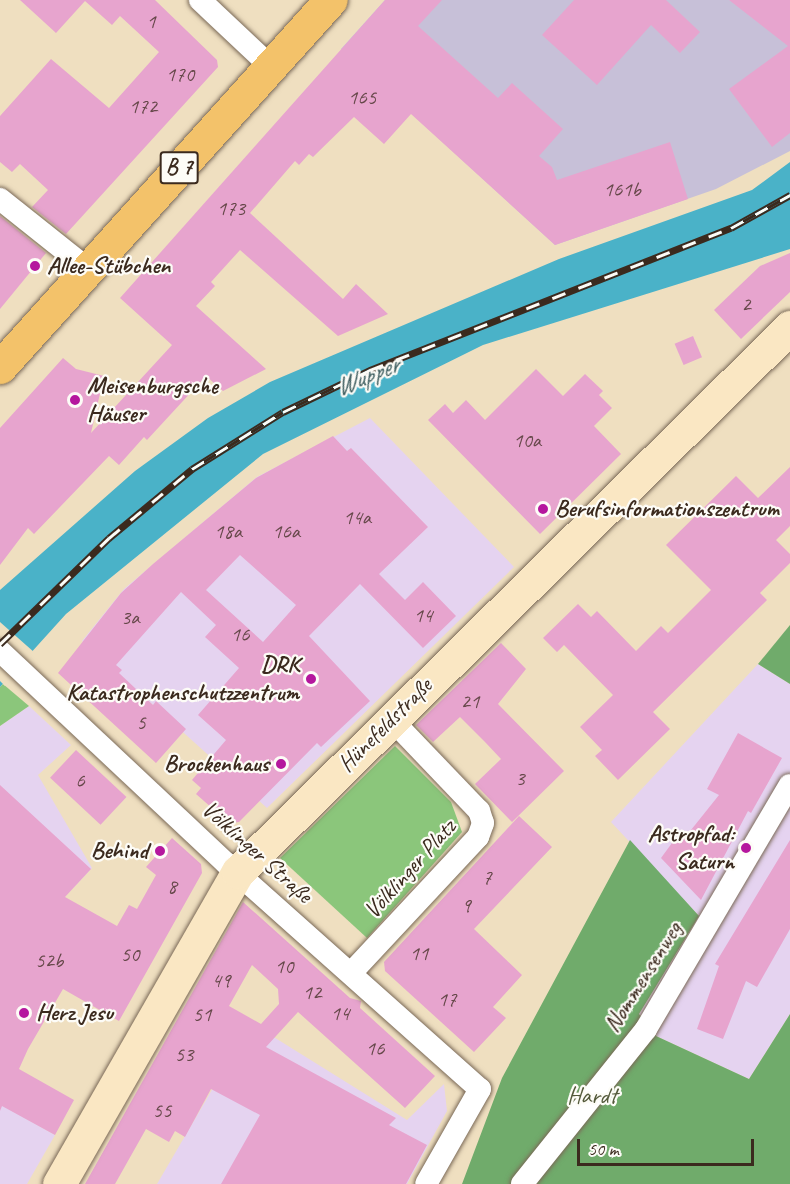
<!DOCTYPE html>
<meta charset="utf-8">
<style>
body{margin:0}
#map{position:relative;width:790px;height:1184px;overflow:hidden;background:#efdfc0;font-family:Caveat,sans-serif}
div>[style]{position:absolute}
.built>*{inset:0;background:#e5d3f0}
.industrial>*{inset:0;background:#c7c0d8}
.green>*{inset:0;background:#8bc67b}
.forest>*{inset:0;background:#70ab6b}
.water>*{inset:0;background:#4ab2c8}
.pier>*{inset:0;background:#efdfc0}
.building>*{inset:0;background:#e7a4ce;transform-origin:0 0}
.roads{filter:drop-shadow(0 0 2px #7a6957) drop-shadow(0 0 2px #7a6957)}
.street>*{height:22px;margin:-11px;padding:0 11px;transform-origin:11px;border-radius:11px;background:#fff}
.secondary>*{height:33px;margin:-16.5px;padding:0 16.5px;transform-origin:16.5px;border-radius:16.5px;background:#fae7c3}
.primary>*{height:33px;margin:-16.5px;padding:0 16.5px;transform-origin:16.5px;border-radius:16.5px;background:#f3c26a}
.rail>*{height:7px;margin-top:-3.5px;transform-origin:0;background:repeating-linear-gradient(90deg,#fdfcf7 0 14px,#3b2a1e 0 28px);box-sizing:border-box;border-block:2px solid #3b2a1e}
.dots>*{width:16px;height:16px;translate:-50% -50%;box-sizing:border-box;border:3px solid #fdfcf7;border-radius:50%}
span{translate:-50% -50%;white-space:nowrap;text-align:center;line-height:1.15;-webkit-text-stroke:4.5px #fdfcf7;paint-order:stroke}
.number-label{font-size:21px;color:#66484a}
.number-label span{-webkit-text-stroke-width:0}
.shield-label span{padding:2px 4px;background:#fdfcf7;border:2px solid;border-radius:4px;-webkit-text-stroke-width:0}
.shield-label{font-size:22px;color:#3b2a1e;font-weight:700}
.poi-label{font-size:24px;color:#3b2a1e;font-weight:700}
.left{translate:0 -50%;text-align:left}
.right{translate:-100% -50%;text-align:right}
.street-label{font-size:24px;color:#3b2a1e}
.park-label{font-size:24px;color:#53593a}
.water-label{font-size:26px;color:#416062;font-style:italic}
.scale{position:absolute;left:577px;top:1139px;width:177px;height:27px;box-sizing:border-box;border:3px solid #3b2a1e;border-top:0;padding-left:8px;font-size:18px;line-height:21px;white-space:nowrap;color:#3b2a1e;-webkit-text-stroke:4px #fdfcf7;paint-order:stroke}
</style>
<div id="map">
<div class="built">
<div style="clip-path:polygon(370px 418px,514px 567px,267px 808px,82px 641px,124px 589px,257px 477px)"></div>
<div style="clip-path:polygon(758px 664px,790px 684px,790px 1014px,749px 1079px,656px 1036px,639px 1014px,699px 916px,611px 822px)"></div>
<div style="clip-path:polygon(29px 706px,71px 745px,38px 775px,92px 868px,40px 923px,0 936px,0 726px)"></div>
<div style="clip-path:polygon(251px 1023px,407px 1120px,444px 1084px,447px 1111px,407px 1184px,157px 1184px)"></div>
<div style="clip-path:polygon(0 1104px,55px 1135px,27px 1184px,0 1184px)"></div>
</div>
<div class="industrial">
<div style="clip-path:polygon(385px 0,790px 0,790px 151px,716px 189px,555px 245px,341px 49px)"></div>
</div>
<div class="green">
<div style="clip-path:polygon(3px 684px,29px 706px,0 726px,0 687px)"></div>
<div style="clip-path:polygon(395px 746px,451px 802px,462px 832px,367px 938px,280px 858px)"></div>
</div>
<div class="forest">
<div style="clip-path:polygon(790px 625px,790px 684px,758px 664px)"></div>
<div style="clip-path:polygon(630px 840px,699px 916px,639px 1014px,656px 1036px,749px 1079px,790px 1014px,790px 1184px,462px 1184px,502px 1078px)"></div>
</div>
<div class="water">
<div style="clip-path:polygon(790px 162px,790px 249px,483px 345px,263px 454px,66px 614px,0 687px,0 590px,135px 471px,208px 418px,270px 382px,559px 259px,752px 190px)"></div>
</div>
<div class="pier">
<div style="clip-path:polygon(0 622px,35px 653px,5px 686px,0 681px)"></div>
</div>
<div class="building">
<div style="clip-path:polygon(20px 0,155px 0,217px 60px,218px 67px,66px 234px,32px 207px,48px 190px,20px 164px,12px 172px,0 162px,0 116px,51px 59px,109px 108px,159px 52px,120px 16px,112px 25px,85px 1px,56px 33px)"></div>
<div style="clip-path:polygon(385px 0,442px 0,418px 26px,498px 98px,512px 83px,563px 129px,539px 156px,552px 167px,557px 180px,670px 142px,688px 199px,555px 245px,411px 114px,384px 144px,354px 117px,313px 157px,309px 154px,299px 165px,295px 161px,250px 213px,343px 299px,356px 284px,388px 314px,338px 336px,240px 250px,211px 282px,215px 286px,196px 306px,266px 369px,223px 391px,206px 376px,147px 440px,144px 437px,119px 465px,109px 456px,34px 534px,28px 528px,0 565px,0 428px,63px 358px,76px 369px,104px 376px,91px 433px,172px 345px,120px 298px)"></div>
<div style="clip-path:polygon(574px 0,666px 0,700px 32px,680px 53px,651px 25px,597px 85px,542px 35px)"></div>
<div style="clip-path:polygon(729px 0,790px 0,790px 133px,772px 147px,729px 89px,788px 46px)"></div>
<div style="clip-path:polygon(0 216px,46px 253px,0 309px)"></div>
<div style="clip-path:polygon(790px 253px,790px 292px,741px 339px,714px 310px,760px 266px)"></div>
<div style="left:693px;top:336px;width:23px;height:20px;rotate:67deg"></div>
<div style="clip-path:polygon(536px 369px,563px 396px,585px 374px,603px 391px,599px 395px,612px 408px,594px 426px,621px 454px,540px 534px,428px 420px,445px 404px,453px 413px,466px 400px,485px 420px)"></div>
<div style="clip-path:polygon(evenodd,333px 436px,347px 451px,351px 448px,428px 527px,379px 574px,405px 600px,423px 582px,456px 616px,423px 648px,360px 584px,309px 636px,370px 701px,321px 747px,317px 743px,239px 822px,229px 823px,196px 794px,201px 788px,192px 780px,226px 740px,198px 715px,239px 668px,205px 637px,216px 625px,181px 592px,116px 665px,122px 670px,119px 673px,153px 705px,156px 701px,186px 729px,156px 763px,58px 673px,121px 593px,153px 564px,256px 478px,333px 436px,240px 555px,296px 605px,263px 642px,206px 590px,240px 555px)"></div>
<div style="clip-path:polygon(790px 467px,790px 526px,776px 540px,790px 554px,790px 563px,760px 593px,767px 600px,653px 712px,670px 729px,618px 780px,595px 756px,602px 750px,580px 727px,613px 695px,564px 645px,557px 652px,543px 638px,578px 604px,591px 617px,597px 611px,636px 651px,661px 626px,668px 633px,711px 590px,666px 545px,736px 476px,758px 498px)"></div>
<div style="clip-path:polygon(501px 643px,526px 669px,498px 704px,564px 771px,512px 822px,475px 784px,501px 759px,485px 742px,460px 717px,433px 742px,416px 725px)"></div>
<div style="clip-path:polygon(738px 733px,782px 758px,751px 813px,748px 811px,701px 900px,661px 858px,680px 832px,687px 835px,719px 795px,707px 789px)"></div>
<div style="left:76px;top:750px;width:69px;height:38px;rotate:43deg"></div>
<div style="clip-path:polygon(0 785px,91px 869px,65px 897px,117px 926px,129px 905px,137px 909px,156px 875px,146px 867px,172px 838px,201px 864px,202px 873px,119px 1021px,63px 989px,28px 1049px,19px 1069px,74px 1100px,55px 1135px,2px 1106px,0 1111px)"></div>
<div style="clip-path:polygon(519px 816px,552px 847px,474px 929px,522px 975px,493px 1007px,506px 1018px,474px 1052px,385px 971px,384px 962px)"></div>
<div style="clip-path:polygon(790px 840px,790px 929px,757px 987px,746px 981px,723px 1039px,697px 1029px,719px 966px,715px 964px)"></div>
<div style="clip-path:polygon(evenodd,243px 902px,350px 998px,361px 1001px,360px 1008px,435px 1076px,405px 1108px,298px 1012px,266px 1047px,396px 1118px,389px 1125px,427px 1145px,406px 1184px,221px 1184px,260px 1115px,211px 1089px,185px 1137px,175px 1131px,169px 1142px,146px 1129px,115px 1184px,85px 1184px,243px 902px,252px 965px,278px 989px,279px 1004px,261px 1024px,229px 1006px,252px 965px)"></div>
</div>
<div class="roads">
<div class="street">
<div style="left:200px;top:0;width:98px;rotate:43.3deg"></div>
<div style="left:0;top:199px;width:112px;rotate:38.5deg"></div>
<div style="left:0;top:651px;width:310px;rotate:43.2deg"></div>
<div style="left:226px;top:863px;width:340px;rotate:41.7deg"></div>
<div style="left:480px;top:1089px;width:109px;rotate:119.6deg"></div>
<div style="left:352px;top:972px;width:185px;rotate:-47deg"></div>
<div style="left:478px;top:837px;width:15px;rotate:-70deg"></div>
<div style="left:483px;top:823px;width:13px;rotate:-108deg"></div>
<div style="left:479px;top:811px;width:127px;rotate:-133.7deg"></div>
<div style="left:522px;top:1184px;width:198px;rotate:-51.3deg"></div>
<div style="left:646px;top:1029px;width:283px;rotate:-59.5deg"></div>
</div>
<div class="secondary">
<div style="left:59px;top:1184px;width:360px;rotate:-60.2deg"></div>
<div style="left:238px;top:872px;width:776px;rotate:-44.63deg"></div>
</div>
<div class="primary">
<div style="left:0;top:367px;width:494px;rotate:-48deg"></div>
</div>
</div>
<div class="rail">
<div style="left:0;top:644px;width:152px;rotate:-44.2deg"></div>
<div style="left:109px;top:538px;width:108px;rotate:-39.7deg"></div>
<div style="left:192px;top:469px;width:107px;rotate:-32.1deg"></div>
<div style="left:283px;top:412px;width:97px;rotate:-25.8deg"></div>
<div style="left:370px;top:370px;width:388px;rotate:-21.5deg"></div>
<div style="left:731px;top:228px;width:68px;rotate:-29.2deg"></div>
</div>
<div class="dots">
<div style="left:35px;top:266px;background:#b5179e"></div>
<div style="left:75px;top:400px;background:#b5179e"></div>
<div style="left:543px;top:509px;background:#b5179e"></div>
<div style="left:311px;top:679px;background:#b5179e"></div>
<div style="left:281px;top:764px;background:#b5179e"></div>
<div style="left:746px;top:848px;background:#b5179e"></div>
<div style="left:160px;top:851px;background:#b5179e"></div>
<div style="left:24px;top:1013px;background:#b5179e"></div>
</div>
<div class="number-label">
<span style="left:151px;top:21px">1</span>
<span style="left:180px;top:74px">170</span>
<span style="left:362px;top:97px">165</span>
<span style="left:143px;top:106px">172</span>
<span style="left:622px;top:189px">161b</span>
<span style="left:231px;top:208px">173</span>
<span style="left:746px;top:304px">2</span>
<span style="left:527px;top:440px">10a</span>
<span style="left:357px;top:517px">14a</span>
<span style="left:228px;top:531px">18a</span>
<span style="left:286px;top:531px">16a</span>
<span style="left:423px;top:615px">14</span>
<span style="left:130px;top:617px">3a</span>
<span style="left:240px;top:634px">16</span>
<span style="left:470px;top:701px">21</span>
<span style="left:141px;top:722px">5</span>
<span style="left:520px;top:778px">3</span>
<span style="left:80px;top:780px">6</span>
<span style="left:487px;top:877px">7</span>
<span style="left:172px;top:886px">8</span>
<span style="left:466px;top:905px">9</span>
<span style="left:419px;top:953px">11</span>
<span style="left:130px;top:954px">50</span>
<span style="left:49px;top:960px">52b</span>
<span style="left:284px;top:966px">10</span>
<span style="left:221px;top:980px">49</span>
<span style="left:312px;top:992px">12</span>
<span style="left:447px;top:999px">17</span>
<span style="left:340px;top:1013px">14</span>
<span style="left:202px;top:1014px">51</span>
<span style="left:375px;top:1048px">16</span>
<span style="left:184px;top:1054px">53</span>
<span style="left:162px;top:1110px">55</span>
</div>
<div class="shield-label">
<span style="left:179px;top:168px">B 7</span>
</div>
<div class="poi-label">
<span class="left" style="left:47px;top:266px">Allee-Stübchen</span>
<span class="left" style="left:87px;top:400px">Meisenburgsche<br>Häuser</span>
<span class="left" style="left:555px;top:509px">Berufsinformationszentrum</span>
<span class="right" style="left:299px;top:679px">DRK<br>Katastrophenschutzzentrum</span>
<span class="right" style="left:269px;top:764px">Brockenhaus</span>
<span class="right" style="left:734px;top:848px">Astropfad:<br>Saturn</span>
<span class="right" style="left:148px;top:851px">Behind</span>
<span class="left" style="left:36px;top:1013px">Herz Jesu</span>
</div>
<div class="street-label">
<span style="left:385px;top:725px;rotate:-45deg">Hünefeldstraße</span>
<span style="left:257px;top:852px;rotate:42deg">Völklinger Straße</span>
<span style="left:410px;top:869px;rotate:-48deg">Völklinger Platz</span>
<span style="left:643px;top:977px;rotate:-58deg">Nommensenweg</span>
</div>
<div class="park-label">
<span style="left:592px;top:1096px">Hardt</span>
</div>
<div class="water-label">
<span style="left:367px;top:376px;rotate:-22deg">Wupper</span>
</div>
<div class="scale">50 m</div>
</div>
